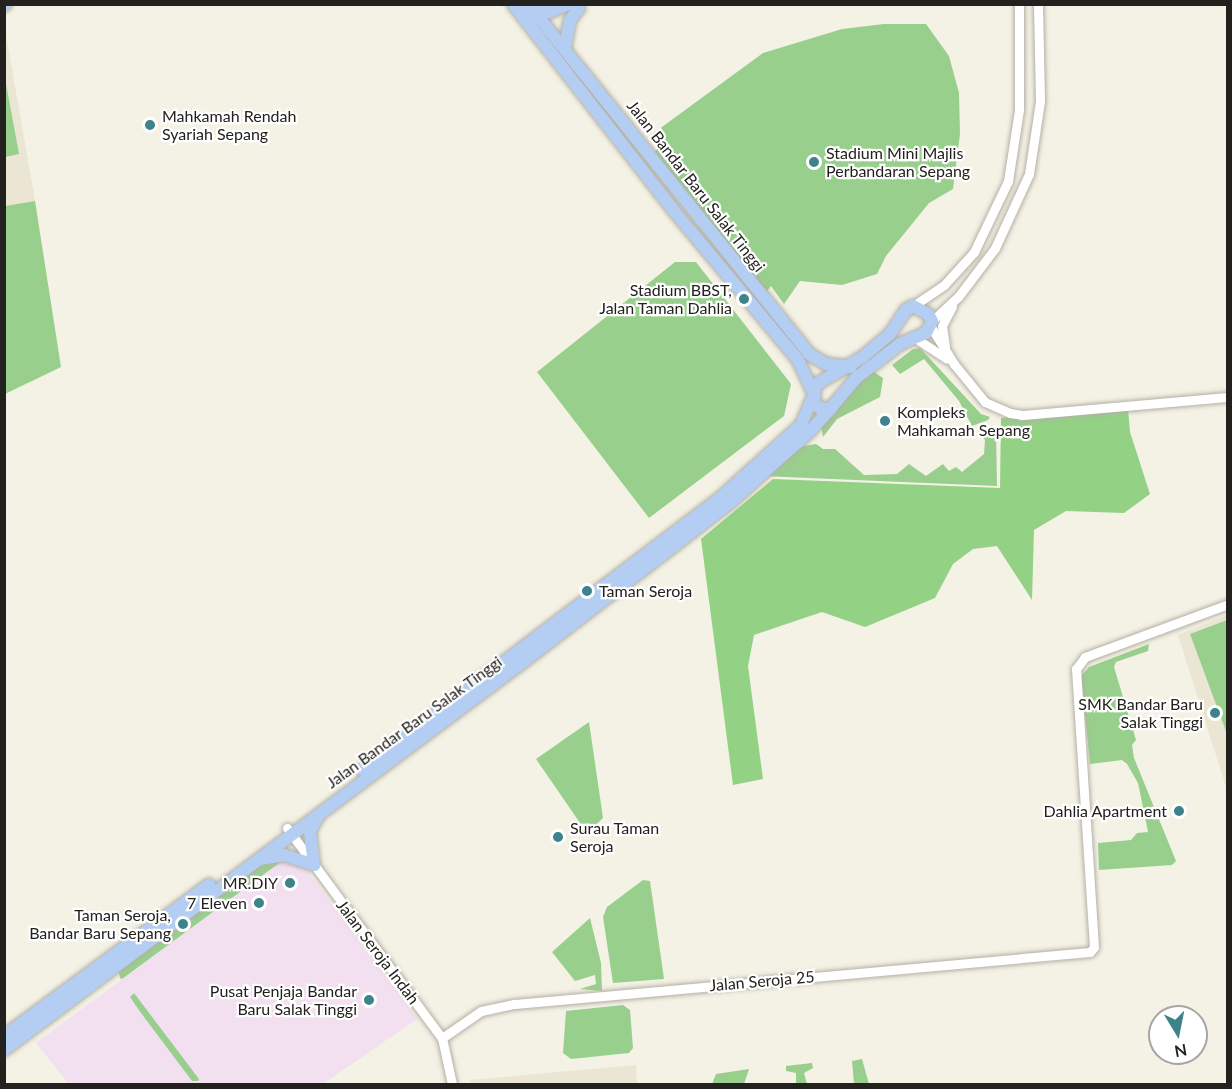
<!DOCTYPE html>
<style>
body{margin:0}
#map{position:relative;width:1232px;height:1089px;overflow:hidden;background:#f4f1e5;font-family:Lato,sans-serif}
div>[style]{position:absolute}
.commercial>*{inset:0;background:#f2e0f1}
.built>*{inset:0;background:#eae6d3}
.green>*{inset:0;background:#99cf8d}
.forest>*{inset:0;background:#93d185}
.roads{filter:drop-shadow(0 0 2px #b3b0a5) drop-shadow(0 0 2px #b3b0a5)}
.minor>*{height:9px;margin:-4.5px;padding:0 4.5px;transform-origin:4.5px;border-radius:4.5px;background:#fff}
.major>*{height:12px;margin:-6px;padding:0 6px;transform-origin:6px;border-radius:6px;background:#b3cef2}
.dots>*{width:16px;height:16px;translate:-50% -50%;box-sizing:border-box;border:3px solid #fff;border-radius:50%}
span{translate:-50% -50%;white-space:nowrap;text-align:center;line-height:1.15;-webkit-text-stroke:4.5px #fff;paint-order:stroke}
.poi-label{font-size:16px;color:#22211d}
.left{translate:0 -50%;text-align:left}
.right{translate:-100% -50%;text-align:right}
.street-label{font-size:16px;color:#22211d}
.frame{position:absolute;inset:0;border:6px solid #22211d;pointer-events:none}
.north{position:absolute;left:1148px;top:1005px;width:60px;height:60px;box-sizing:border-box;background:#fff;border:2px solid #a7a6a5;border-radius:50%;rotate:170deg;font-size:16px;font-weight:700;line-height:24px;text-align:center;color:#22211d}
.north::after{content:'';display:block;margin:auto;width:21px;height:27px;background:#3c838c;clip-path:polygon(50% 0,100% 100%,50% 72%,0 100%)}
</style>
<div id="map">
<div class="commercial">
<div style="clip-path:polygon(280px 862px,304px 867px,417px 1019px,323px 1084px,69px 1084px,36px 1043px)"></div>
</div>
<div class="built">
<div style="clip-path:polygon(4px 23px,35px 201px,5px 206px)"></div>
<div style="clip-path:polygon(1227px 615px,1227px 790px,1178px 635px)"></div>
<div style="clip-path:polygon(636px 1065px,637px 1084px,471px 1084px,470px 1080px)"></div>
</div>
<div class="green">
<div style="clip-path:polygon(884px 24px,926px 24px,949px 56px,959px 93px,960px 134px,953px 189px,929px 203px,886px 256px,877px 274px,842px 285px,800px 281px,784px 304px,771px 286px,765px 294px,654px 153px,659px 146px,651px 135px,763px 53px,842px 29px)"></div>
<div style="clip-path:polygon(4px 73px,19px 154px,5px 157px,4px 157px)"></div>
<div style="clip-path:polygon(35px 201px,61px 367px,5px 394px,5px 206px)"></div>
<div style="clip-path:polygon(675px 262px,696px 262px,791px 384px,784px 416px,649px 518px,537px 372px)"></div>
<div style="clip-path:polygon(920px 348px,981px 414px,990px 417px,988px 420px,972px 426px,959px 401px,924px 359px,900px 374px,892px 365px,913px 349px)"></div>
<div style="clip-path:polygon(871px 370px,883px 378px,880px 397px,837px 419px,823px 437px,821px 426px)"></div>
<div style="clip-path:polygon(987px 425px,996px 429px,997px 486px,762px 476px,803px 446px,816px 444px,823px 449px,835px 449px,864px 475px,897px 474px,909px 464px,926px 476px,943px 464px,949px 471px,956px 467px,962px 472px,984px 454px,985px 440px,978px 431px)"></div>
<div style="clip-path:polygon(1227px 620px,1227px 734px,1190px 634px)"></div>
<div style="clip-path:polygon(1149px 644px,1148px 651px,1116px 662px,1114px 667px,1136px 740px,1132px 745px,1134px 758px,1176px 861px,1172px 865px,1099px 870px,1098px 843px,1131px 840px,1137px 833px,1148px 832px,1138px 783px,1127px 764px,1122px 760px,1090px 764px,1081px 676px,1089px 667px)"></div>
<div style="clip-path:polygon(589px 722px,603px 818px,587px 833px,536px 759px)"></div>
<div style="clip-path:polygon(286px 858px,122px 979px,120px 978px,118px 969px,172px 928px,181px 932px,189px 925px,186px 917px,267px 861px)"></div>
<div style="clip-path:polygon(643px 880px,650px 881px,664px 979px,613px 983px,603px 917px,607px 907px)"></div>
<div style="clip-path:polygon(590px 918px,601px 963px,602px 991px,580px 989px,596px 984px,595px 975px,575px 981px,552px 952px)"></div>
<div style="clip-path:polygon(134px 993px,199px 1079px,198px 1081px,192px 1081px,141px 1013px,130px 997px)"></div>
<div style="clip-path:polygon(623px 1005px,630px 1010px,633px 1048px,629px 1053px,571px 1059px,563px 1053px,566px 1011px)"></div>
<div style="clip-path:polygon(862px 1059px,869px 1084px,854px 1084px,852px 1061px)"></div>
<div style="clip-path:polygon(812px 1063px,813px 1068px,804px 1073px,807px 1084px,796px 1084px,796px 1073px,786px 1071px,786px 1066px)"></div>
<div style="clip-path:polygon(749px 1069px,744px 1084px,712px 1084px,716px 1074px)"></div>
</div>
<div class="forest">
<div style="clip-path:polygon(1128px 409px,1130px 432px,1150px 494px,1124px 513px,1066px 511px,1034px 530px,1032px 600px,997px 546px,973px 549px,953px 564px,935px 598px,865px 627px,822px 612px,754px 635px,748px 666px,763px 779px,733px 785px,701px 539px,773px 479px,1000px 488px,1001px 418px)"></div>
</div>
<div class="roads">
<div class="minor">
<div style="left:913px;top:306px;width:37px;rotate:-34deg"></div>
<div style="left:944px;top:285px;width:45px;rotate:-47.7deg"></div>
<div style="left:974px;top:252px;width:79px;rotate:-64.4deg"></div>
<div style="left:1008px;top:181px;width:72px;rotate:-81.2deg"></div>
<div style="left:1019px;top:110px;width:106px;rotate:-90deg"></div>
<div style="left:932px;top:321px;width:35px;rotate:-43deg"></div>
<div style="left:958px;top:297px;width:61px;rotate:-52.9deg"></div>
<div style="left:995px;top:248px;width:81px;rotate:-65.3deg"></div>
<div style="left:1029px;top:174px;width:74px;rotate:-81.4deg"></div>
<div style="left:1040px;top:101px;width:97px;rotate:-91.2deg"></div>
<div style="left:931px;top:327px;width:44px;rotate:58.1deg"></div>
<div style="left:954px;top:364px;width:49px;rotate:50.8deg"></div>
<div style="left:985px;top:402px;width:27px;rotate:24deg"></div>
<div style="left:1010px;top:413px;width:12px;rotate:9deg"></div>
<div style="left:1022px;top:415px;width:207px;rotate:-5deg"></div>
<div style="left:915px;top:338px;width:38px;rotate:33deg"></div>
<div style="left:945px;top:347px;width:21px;rotate:-98deg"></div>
<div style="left:942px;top:326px;width:22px;rotate:-63deg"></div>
<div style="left:287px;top:828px;width:261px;rotate:53.6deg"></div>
<div style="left:442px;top:1038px;width:47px;rotate:77.7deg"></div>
<div style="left:442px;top:1038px;width:47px;rotate:-34.7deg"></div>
<div style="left:481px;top:1011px;width:35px;rotate:-12deg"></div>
<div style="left:515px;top:1004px;width:577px;rotate:-5.17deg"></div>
<div style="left:1090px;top:952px;width:6px;rotate:-51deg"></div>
<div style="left:1094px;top:947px;width:279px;rotate:-93.7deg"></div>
<div style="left:1076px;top:669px;width:15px;rotate:-53deg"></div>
<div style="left:1085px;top:657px;width:153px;rotate:-20.3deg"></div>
</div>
<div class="major">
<div style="left:513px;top:4px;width:262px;rotate:52.1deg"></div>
<div style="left:674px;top:211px;width:194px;rotate:50.2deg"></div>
<div style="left:798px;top:360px;width:33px;rotate:65deg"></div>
<div style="left:528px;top:4px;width:449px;rotate:51.2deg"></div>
<div style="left:809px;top:354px;width:20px;rotate:30deg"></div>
<div style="left:826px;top:364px;width:25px;rotate:7deg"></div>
<div style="left:4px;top:5px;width:2px;rotate:-27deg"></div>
<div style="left:531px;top:7px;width:19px;rotate:16deg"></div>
<div style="left:549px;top:12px;width:22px;rotate:-22deg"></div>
<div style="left:565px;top:48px;width:28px;rotate:-80deg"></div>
<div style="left:570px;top:20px;width:15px;rotate:-53deg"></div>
<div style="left:362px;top:770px;width:447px;rotate:-37.2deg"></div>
<div style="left:718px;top:500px;width:112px;rotate:-42.1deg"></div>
<div style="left:801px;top:425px;width:28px;rotate:-67deg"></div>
<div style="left:260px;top:859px;width:24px;rotate:-9deg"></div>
<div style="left:284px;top:855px;width:32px;rotate:18deg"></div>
<div style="left:314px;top:865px;width:34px;rotate:-97deg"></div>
<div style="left:310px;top:831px;width:18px;rotate:-61deg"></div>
<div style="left:4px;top:1036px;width:255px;rotate:-36.4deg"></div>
<div style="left:4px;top:1050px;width:648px;rotate:-36.78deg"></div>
<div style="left:523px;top:662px;width:262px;rotate:-37.6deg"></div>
<div style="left:731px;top:502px;width:105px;rotate:-41.9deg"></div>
<div style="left:809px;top:432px;width:33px;rotate:-47deg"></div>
<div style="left:831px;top:408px;width:39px;rotate:-50deg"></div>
<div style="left:856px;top:378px;width:56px;rotate:-37.7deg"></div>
<div style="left:900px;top:344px;width:28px;rotate:-23deg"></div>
<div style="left:926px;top:333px;width:13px;rotate:-63deg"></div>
<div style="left:932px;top:321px;width:8px;rotate:-120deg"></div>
<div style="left:928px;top:314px;width:17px;rotate:-152deg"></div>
<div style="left:913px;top:306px;width:8px;rotate:150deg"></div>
<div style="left:906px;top:310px;width:29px;rotate:124deg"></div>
<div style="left:890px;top:334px;width:35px;rotate:140deg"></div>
<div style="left:863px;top:357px;width:56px;rotate:149.7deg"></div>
<div style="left:815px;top:385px;width:18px;rotate:93deg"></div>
<div style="left:814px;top:403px;width:9px;rotate:41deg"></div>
<div style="left:821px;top:409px;width:10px;rotate:-6deg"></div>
</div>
</div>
<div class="dots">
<div style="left:150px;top:125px;background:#3c838c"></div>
<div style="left:814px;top:162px;background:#3c838c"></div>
<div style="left:744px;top:299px;background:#3c838c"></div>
<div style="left:885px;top:421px;background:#3c838c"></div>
<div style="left:587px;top:591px;background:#3c838c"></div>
<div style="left:1215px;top:713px;background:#3c838c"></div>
<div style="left:1179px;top:811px;background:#3c838c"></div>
<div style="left:558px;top:837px;background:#3c838c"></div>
<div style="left:290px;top:883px;background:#3c838c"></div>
<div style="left:259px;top:903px;background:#3c838c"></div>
<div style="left:183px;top:924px;background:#3c838c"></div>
<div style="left:369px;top:1000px;background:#3c838c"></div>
</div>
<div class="poi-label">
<span class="left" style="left:162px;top:125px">Mahkamah Rendah<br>Syariah Sepang</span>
<span class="left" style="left:826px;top:162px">Stadium Mini Majlis<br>Perbandaran Sepang</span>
<span class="right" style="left:732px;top:299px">Stadium BBST,<br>Jalan Taman Dahlia</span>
<span class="left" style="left:897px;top:421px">Kompleks<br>Mahkamah Sepang</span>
<span class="left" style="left:599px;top:591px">Taman Seroja</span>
<span class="right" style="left:1203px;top:713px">SMK Bandar Baru<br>Salak Tinggi</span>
<span class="right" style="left:1167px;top:811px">Dahlia Apartment</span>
<span class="left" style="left:570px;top:837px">Surau Taman<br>Seroja</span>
<span class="right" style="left:278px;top:883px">MR.DIY</span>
<span class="right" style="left:247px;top:903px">7 Eleven</span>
<span class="right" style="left:171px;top:924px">Taman Seroja,<br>Bandar Baru Sepang</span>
<span class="right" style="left:357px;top:1000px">Pusat Penjaja Bandar<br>Baru Salak Tinggi</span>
</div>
<div class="street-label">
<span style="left:696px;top:186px;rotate:52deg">Jalan Bandar Baru Salak Tinggi</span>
<span style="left:414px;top:722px;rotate:-36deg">Jalan Bandar Baru Salak Tinggi</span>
<span style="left:378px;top:952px;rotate:53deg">Jalan Seroja Indah</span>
<span style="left:762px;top:981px;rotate:-5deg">Jalan Seroja 25</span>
</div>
<div class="frame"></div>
<div class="north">N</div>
</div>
